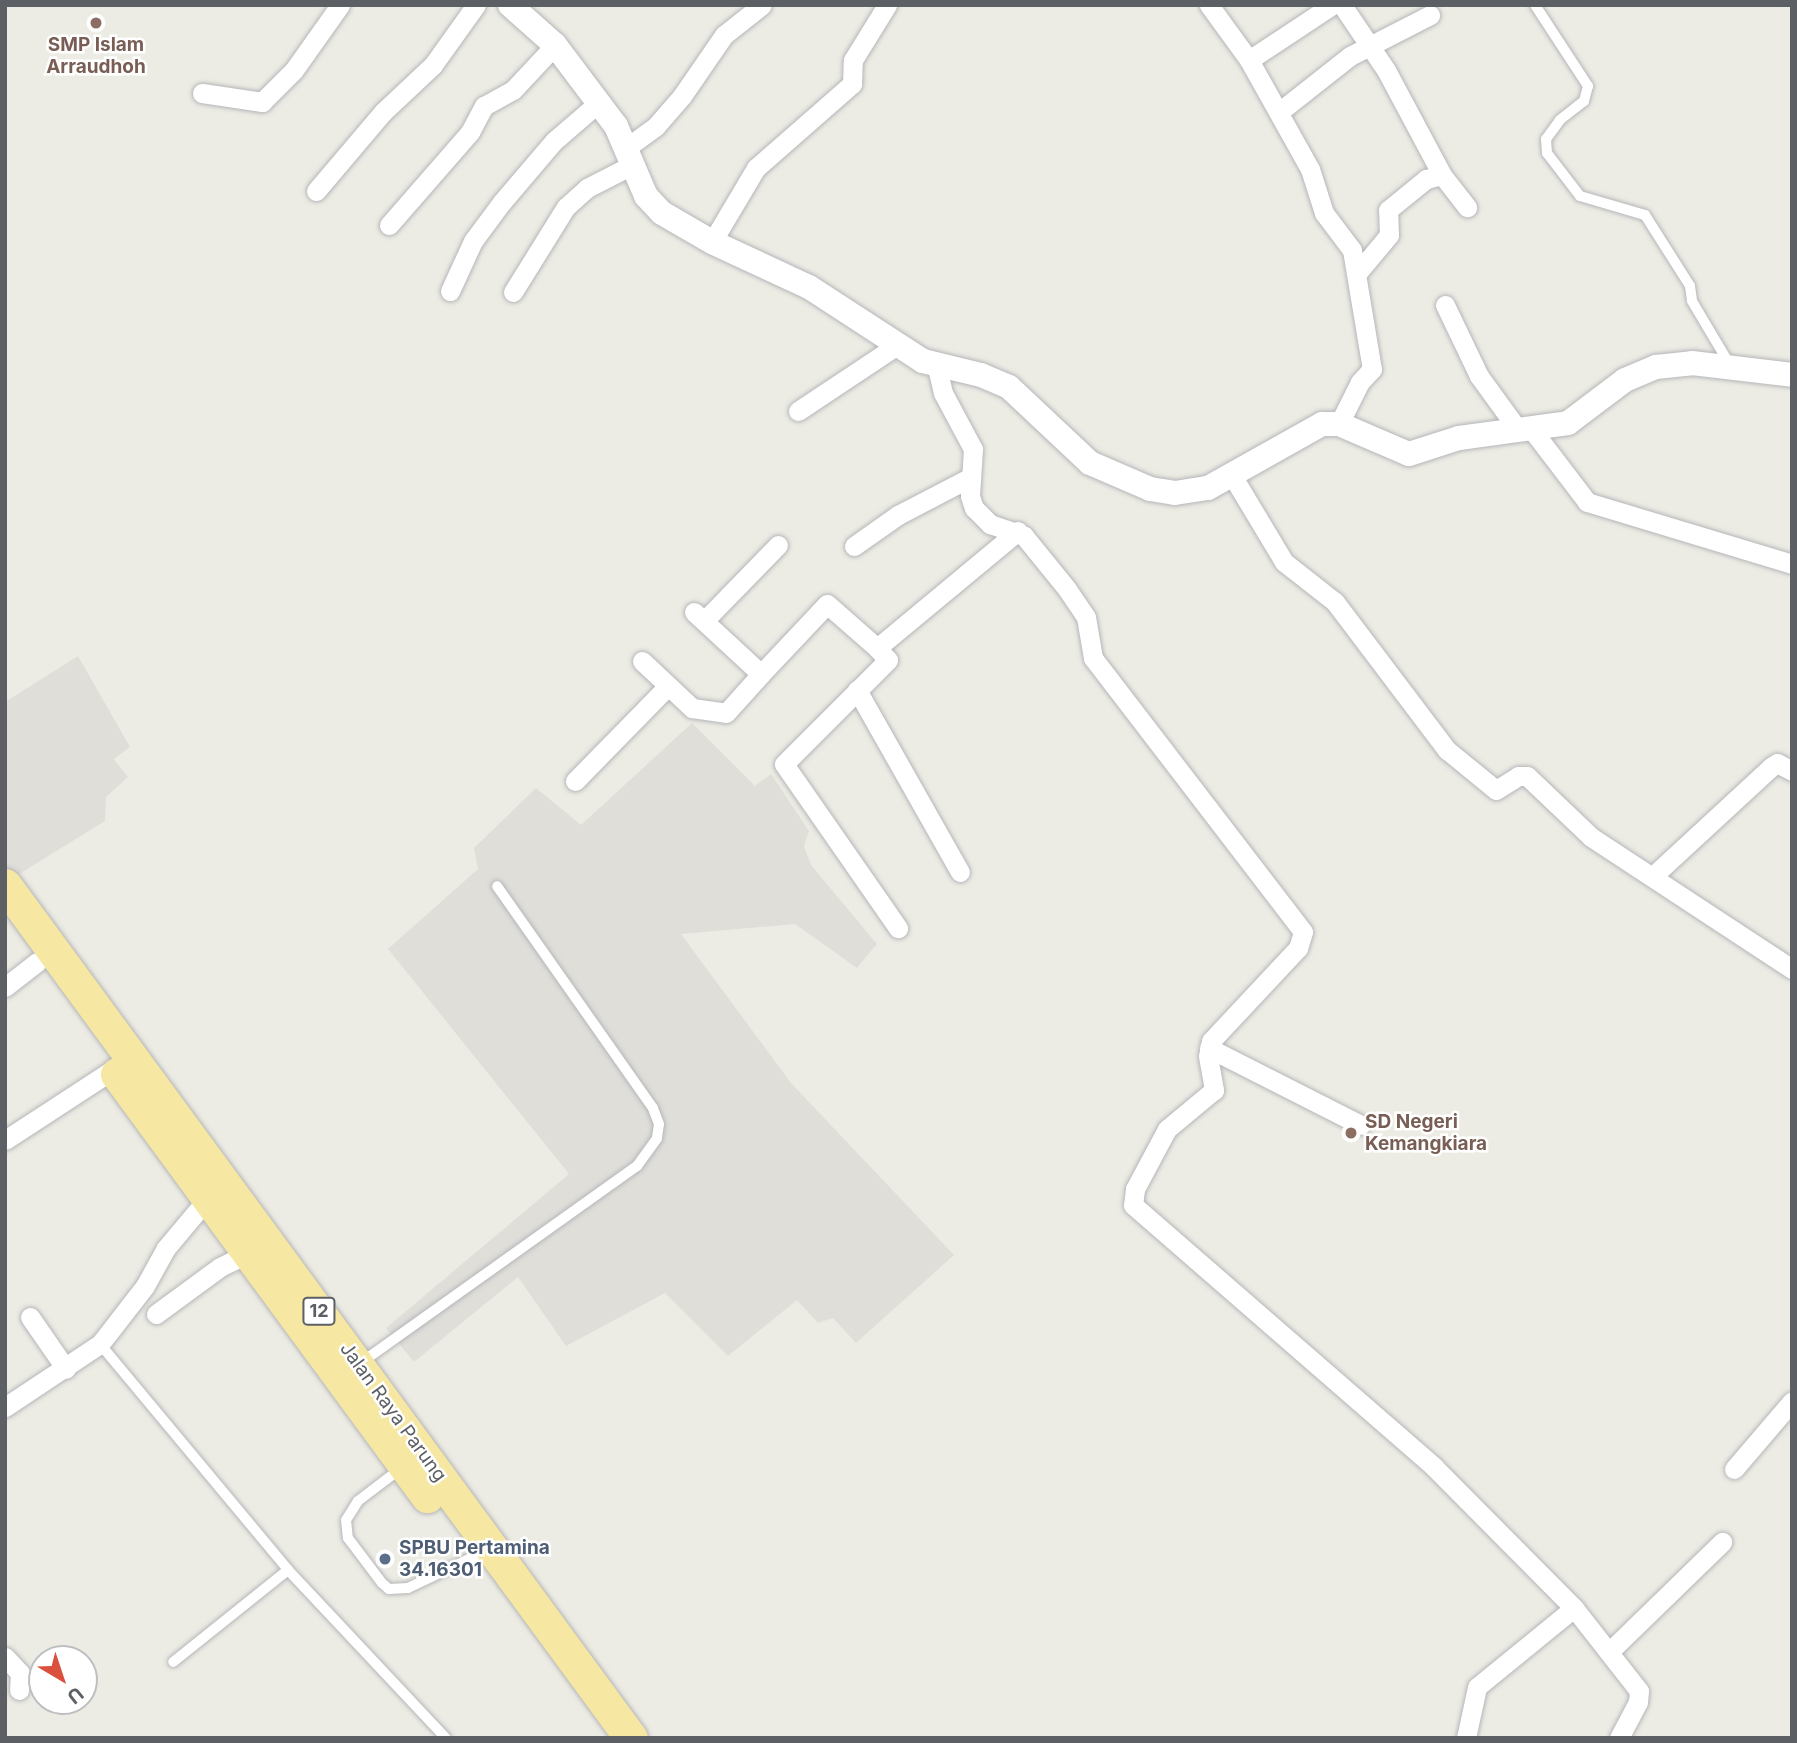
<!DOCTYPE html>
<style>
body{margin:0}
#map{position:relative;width:1797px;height:1743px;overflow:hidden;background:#edece4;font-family:Inter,sans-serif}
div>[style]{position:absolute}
.industrial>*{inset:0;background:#dfded9}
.roads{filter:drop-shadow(0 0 2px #b5b6ba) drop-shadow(0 0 2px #b5b6ba)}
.service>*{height:10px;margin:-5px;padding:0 5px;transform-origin:5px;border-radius:5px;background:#fff}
.minor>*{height:19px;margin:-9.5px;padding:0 9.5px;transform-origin:9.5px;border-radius:9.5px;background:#fff}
.tertiary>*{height:24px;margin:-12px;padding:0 12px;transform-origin:12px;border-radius:12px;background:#fff}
.trunk>*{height:33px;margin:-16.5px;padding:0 16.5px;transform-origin:16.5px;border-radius:16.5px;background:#f6e7a2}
.dots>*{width:19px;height:19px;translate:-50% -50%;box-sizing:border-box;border:4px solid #fff;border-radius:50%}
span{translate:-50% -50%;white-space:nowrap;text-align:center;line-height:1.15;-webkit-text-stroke:5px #fff;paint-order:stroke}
.shield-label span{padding:2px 5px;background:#fff;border:2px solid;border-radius:5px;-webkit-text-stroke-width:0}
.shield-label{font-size:18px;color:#5c5f64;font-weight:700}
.education-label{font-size:19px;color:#785e54;font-weight:700}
.left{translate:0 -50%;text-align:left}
.street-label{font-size:19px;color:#5c5f64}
.service-label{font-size:19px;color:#4e5e75;font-weight:700}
.frame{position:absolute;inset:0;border:7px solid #5c5f64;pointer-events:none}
.north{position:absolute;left:28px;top:1645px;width:70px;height:70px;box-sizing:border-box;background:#fff;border:2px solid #bebfc1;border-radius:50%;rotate:141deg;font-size:19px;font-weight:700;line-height:28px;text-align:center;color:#5c5f64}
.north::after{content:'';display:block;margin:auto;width:24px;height:32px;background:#db4f3d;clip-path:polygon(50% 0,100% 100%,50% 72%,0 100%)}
</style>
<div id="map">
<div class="industrial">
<div style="clip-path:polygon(78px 656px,130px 747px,114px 759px,128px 777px,106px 797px,105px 821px,11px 879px,5px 871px,5px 702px)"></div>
<div style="clip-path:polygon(692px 723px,755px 786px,771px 774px,809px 831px,804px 846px,811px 865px,877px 944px,857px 968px,795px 924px,681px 934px,791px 1083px,954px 1255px,856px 1343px,833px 1318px,818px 1323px,797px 1300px,728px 1356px,665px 1293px,566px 1346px,518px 1277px,414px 1362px,386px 1328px,569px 1174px,388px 949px,478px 869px,474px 848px,536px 788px,581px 825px)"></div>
</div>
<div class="roads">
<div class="service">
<div style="left:1535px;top:5px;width:97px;rotate:56.8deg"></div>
<div style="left:1588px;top:86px;width:16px;rotate:105deg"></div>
<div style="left:1584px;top:101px;width:31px;rotate:142deg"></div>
<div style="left:1560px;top:120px;width:24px;rotate:126deg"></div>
<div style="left:1546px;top:139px;width:14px;rotate:86deg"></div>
<div style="left:1547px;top:153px;width:54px;rotate:52.5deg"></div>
<div style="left:1580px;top:196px;width:68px;rotate:16.3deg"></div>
<div style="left:1645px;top:215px;width:84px;rotate:57.6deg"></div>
<div style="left:1690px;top:286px;width:15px;rotate:82deg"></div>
<div style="left:1692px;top:301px;width:74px;rotate:59.3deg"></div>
<div style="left:100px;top:1344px;width:294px;rotate:50.2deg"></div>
<div style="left:288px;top:1570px;width:147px;rotate:141.3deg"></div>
<div style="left:362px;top:1362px;width:338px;rotate:-35.5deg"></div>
<div style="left:637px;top:1166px;width:34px;rotate:-54deg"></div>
<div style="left:657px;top:1138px;width:14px;rotate:-82deg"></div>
<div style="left:659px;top:1124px;width:17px;rotate:-111deg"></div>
<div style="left:653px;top:1108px;width:271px;rotate:-125.1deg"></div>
<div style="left:400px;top:1469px;width:53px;rotate:142.7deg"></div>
<div style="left:358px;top:1501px;width:22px;rotate:122deg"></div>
<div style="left:346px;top:1520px;width:18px;rotate:84deg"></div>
<div style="left:348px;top:1538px;width:56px;rotate:52.9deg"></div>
<div style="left:382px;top:1583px;width:9px;rotate:41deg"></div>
<div style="left:389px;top:1589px;width:19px;rotate:-3deg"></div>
<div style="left:408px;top:1588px;width:89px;rotate:-25.4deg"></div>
<div style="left:288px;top:1570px;width:231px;rotate:46.8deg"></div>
</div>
<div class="minor">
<div style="left:1209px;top:5px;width:68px;rotate:54deg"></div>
<div style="left:1249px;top:60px;width:125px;rotate:60.8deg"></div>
<div style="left:1310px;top:169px;width:46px;rotate:72.3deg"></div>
<div style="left:1324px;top:213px;width:46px;rotate:52.9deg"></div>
<div style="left:1352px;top:250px;width:121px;rotate:80.5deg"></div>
<div style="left:1372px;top:369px;width:18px;rotate:133deg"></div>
<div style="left:1360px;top:382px;width:47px;rotate:116.6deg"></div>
<div style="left:1342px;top:5px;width:78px;rotate:55.9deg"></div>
<div style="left:1386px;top:70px;width:119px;rotate:61.9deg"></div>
<div style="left:1442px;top:175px;width:41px;rotate:52deg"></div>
<div style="left:1249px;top:60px;width:100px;rotate:-33.5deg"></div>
<div style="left:202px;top:93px;width:61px;rotate:8.5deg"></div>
<div style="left:262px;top:102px;width:45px;rotate:-45deg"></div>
<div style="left:294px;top:70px;width:80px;rotate:-54.7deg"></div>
<div style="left:1279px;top:112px;width:90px;rotate:-38.3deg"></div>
<div style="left:1350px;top:56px;width:90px;rotate:-27.1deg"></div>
<div style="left:626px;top:148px;width:37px;rotate:-36deg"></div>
<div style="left:656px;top:126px;width:40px;rotate:-49deg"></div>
<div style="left:682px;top:96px;width:74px;rotate:-55.5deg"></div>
<div style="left:724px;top:35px;width:48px;rotate:-38.3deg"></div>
<div style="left:316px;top:191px;width:104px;rotate:-49.7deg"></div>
<div style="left:383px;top:112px;width:69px;rotate:-43.2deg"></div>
<div style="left:433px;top:65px;width:74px;rotate:-54.4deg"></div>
<div style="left:389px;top:225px;width:123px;rotate:-48.9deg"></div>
<div style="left:470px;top:132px;width:30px;rotate:-62deg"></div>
<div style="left:484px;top:106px;width:33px;rotate:-29deg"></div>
<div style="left:513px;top:90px;width:62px;rotate:-47deg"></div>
<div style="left:712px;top:242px;width:86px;rotate:-59.3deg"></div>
<div style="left:756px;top:168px;width:128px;rotate:-41.2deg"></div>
<div style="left:852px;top:84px;width:24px;rotate:-88deg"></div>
<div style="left:853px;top:60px;width:65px;rotate:-58.3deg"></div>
<div style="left:1359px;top:271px;width:47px;rotate:-50.2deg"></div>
<div style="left:1389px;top:235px;width:25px;rotate:-92deg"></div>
<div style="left:1388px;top:210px;width:49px;rotate:-39.2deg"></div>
<div style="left:1426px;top:179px;width:16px;rotate:-14deg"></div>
<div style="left:450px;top:291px;width:55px;rotate:-65.3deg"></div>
<div style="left:473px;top:241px;width:49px;rotate:-53.4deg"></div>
<div style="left:502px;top:202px;width:80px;rotate:-49.6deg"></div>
<div style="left:554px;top:141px;width:58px;rotate:-40.8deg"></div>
<div style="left:513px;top:292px;width:100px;rotate:-58.1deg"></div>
<div style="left:566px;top:207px;width:28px;rotate:-42deg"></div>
<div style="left:587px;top:188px;width:51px;rotate:-27.1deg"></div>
<div style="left:1445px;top:305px;width:79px;rotate:64.4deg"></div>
<div style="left:1479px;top:376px;width:68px;rotate:54deg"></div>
<div style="left:937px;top:367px;width:27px;rotate:77deg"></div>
<div style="left:943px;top:393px;width:64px;rotate:61.8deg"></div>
<div style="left:973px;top:449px;width:47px;rotate:93.7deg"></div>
<div style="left:970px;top:496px;width:13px;rotate:72deg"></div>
<div style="left:974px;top:508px;width:23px;rotate:45deg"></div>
<div style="left:990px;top:524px;width:36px;rotate:19deg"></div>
<div style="left:1024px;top:536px;width:68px;rotate:50.9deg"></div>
<div style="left:1067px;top:589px;width:34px;rotate:56deg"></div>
<div style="left:1086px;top:617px;width:42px;rotate:80.3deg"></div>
<div style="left:1093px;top:658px;width:345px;rotate:52.5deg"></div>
<div style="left:1303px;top:932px;width:17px;rotate:107deg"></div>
<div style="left:1298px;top:948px;width:127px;rotate:133.1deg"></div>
<div style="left:1211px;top:1041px;width:15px;rotate:101deg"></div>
<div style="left:1208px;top:1056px;width:35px;rotate:80deg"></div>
<div style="left:1214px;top:1090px;width:61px;rotate:140.3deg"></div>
<div style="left:1167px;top:1129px;width:68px;rotate:118.1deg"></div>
<div style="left:1135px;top:1189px;width:16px;rotate:97deg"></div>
<div style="left:1133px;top:1205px;width:399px;rotate:41deg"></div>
<div style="left:1434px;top:1467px;width:199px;rotate:45.2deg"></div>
<div style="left:1574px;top:1608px;width:105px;rotate:51.9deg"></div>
<div style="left:1639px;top:1691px;width:11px;rotate:95deg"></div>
<div style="left:1638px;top:1702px;width:41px;rotate:117.8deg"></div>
<div style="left:798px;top:411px;width:118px;rotate:-33.6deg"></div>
<div style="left:1533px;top:431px;width:89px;rotate:52.7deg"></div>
<div style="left:1587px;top:502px;width:214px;rotate:16.8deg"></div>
<div style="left:1233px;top:477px;width:99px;rotate:59deg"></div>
<div style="left:1284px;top:562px;width:65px;rotate:38.1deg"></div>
<div style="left:1335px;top:602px;width:186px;rotate:52.9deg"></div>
<div style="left:1447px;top:750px;width:63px;rotate:39.2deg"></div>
<div style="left:1496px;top:790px;width:26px;rotate:-32deg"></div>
<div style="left:1518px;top:776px;width:9px"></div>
<div style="left:1527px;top:776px;width:88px;rotate:43.6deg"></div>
<div style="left:1591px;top:837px;width:240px;rotate:33.3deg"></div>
<div style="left:854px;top:546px;width:54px;rotate:-35.2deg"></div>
<div style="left:898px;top:515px;width:82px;rotate:-27.5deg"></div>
<div style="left:694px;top:612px;width:91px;rotate:42.8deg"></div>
<div style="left:761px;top:674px;width:96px;rotate:-46.7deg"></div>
<div style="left:827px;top:604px;width:67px;rotate:41.3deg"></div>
<div style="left:877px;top:648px;width:183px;rotate:-39.7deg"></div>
<div style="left:704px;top:621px;width:106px;rotate:-45.8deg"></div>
<div style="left:877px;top:648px;width:16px;rotate:47deg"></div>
<div style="left:888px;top:660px;width:147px;rotate:135deg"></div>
<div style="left:784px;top:764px;width:200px;rotate:55.2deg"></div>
<div style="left:642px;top:661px;width:69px;rotate:43.2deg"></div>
<div style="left:692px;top:708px;width:34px;rotate:8deg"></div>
<div style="left:726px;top:713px;width:52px;rotate:-48.1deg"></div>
<div style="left:857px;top:690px;width:209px;rotate:60.5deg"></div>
<div style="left:575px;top:781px;width:132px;rotate:-45.6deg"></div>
<div style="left:1653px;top:876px;width:161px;rotate:-42.7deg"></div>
<div style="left:1771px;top:767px;width:7px;rotate:-34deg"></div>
<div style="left:1777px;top:763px;width:17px;rotate:28deg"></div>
<div style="left:5px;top:987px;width:41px;rotate:-38deg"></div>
<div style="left:1209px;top:1048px;width:170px;rotate:26.9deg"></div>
<div style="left:5px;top:1140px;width:130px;rotate:-33.1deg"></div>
<div style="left:156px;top:1314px;width:79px;rotate:-36.3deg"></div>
<div style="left:220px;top:1267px;width:30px;rotate:-26deg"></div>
<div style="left:30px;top:1317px;width:63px;rotate:55.3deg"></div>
<div style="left:5px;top:1407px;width:114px;rotate:-33.6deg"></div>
<div style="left:100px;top:1344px;width:73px;rotate:-52.2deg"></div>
<div style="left:145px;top:1286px;width:43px;rotate:-61.1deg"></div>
<div style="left:166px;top:1248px;width:73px;rotate:-50deg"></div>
<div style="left:1734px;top:1469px;width:89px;rotate:-49.5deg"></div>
<div style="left:1609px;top:1652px;width:158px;rotate:-44.2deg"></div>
<div style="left:5px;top:1657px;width:22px;rotate:47deg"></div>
<div style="left:20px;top:1673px;width:17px;rotate:93deg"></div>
<div style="left:1466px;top:1738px;width:52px;rotate:-77.8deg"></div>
<div style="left:1477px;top:1687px;width:125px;rotate:-39.2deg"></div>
</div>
<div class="tertiary">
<div style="left:510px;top:5px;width:60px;rotate:41.6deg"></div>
<div style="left:555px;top:45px;width:101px;rotate:53deg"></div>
<div style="left:616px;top:126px;width:76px;rotate:66.8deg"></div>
<div style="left:646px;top:196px;width:23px;rotate:47deg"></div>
<div style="left:662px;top:213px;width:58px;rotate:30.1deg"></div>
<div style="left:712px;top:242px;width:107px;rotate:24.9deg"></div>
<div style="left:809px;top:287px;width:136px;rotate:33deg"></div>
<div style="left:923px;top:361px;width:60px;rotate:13.6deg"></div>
<div style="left:981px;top:375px;width:30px;rotate:23deg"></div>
<div style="left:1009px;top:387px;width:111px;rotate:43.2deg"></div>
<div style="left:1090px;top:463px;width:65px;rotate:23.4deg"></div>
<div style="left:1150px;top:489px;width:25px;rotate:9deg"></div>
<div style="left:1175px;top:493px;width:33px;rotate:-9deg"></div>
<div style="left:1208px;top:488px;width:131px;rotate:-29.3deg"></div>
<div style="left:1322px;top:424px;width:17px"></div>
<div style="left:1339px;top:424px;width:76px;rotate:23.2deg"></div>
<div style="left:1409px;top:454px;width:52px;rotate:-17.7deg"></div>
<div style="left:1459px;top:438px;width:110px;rotate:-7.8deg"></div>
<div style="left:1568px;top:423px;width:71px;rotate:-37deg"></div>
<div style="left:1625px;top:380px;width:34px;rotate:-23deg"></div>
<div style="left:1656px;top:367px;width:36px;rotate:-6deg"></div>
<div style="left:1692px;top:363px;width:101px;rotate:6.8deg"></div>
</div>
<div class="trunk">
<div style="left:5px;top:885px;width:1058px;rotate:53.73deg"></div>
<div style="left:117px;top:1074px;width:524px;rotate:53.7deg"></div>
</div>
</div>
<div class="dots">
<div style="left:96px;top:23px;background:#8d6e63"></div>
<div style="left:1351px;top:1133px;background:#8d6e63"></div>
<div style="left:385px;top:1559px;background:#5c6f8a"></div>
</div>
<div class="shield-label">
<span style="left:319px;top:1311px">12</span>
</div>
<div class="education-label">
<span style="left:96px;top:56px">SMP Islam<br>Arraudhoh</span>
<span class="left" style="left:1365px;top:1133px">SD Negeri<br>Kemangkiara</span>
</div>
<div class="street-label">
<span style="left:393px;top:1412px;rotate:54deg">Jalan Raya Parung</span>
</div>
<div class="service-label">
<span class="left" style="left:399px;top:1559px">SPBU Pertamina<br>34.16301</span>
</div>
<div class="frame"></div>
<div class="north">U</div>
</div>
